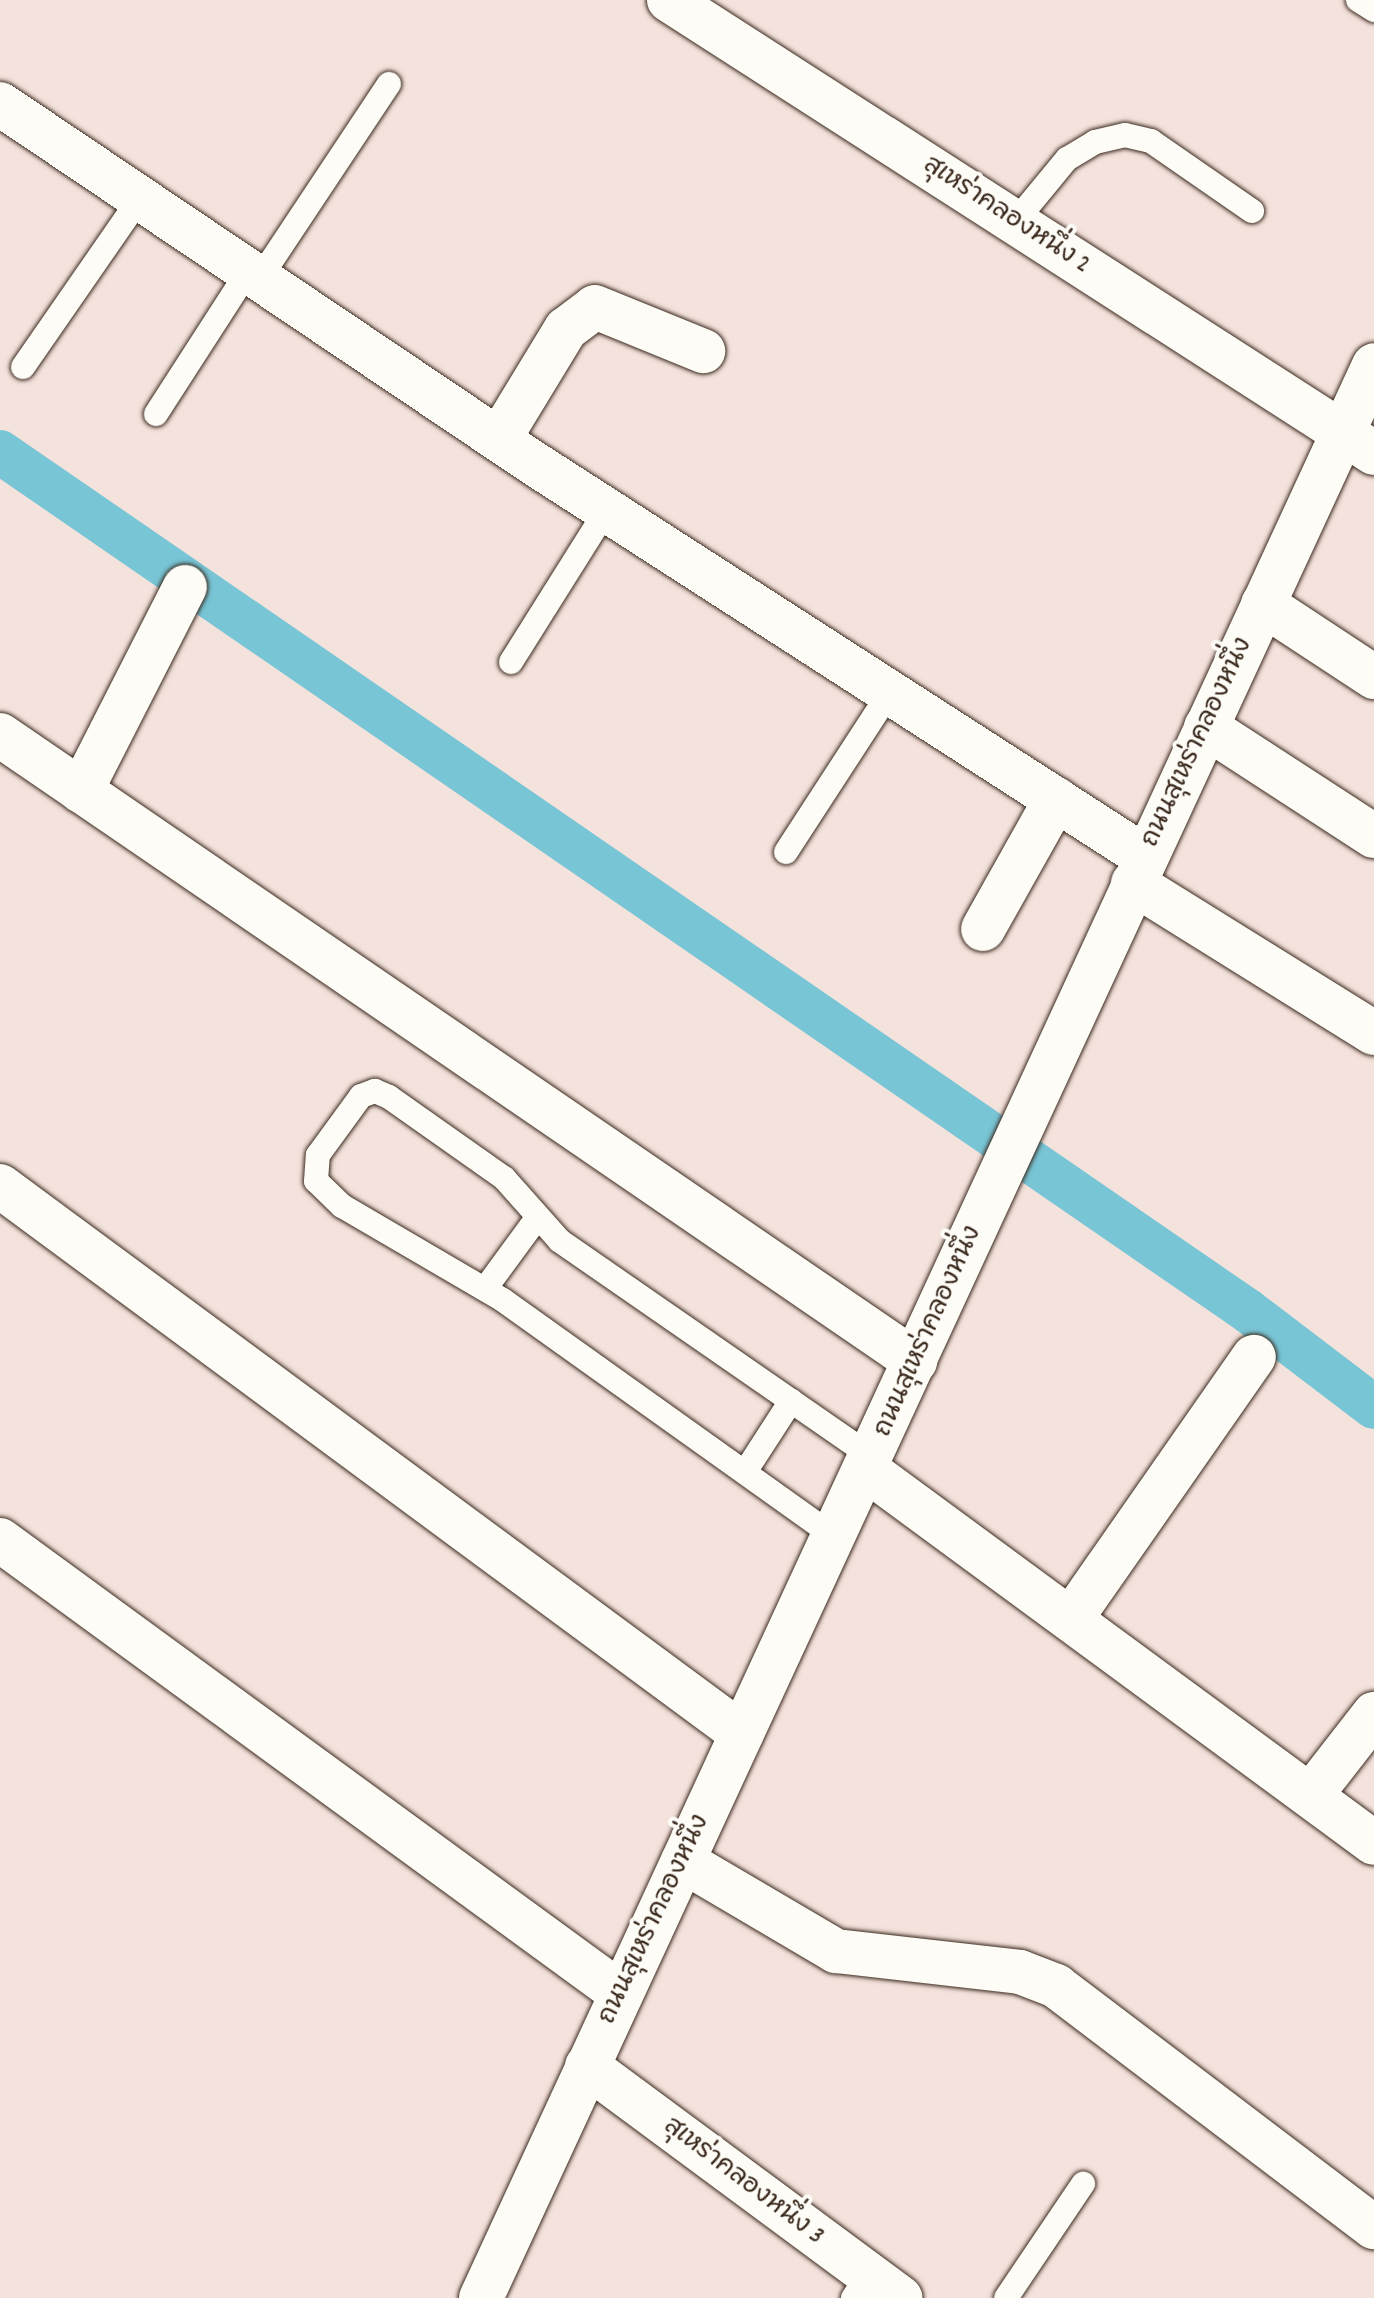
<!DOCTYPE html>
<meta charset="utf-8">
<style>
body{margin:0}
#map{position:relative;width:1374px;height:2298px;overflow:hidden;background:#f4e2dc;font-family:Dekko,"Playpen Sans Thai",sans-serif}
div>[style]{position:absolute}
.canal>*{height:44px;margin:-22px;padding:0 22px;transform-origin:22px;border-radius:22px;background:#78c5d6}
.roads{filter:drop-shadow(0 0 2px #3b2a1e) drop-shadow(0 0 2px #3b2a1e)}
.lane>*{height:24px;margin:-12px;padding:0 12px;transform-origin:12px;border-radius:12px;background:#fdfcf7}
.street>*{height:44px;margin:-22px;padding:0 22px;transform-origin:22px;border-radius:22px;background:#fdfcf7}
.secondary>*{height:44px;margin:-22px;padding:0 22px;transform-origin:22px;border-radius:22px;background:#fdfcf7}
span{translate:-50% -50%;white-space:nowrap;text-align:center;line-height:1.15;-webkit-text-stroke:8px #fdfcf7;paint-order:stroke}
.street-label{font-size:26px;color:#3b2a1e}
</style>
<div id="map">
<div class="canal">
<div style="left:0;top:452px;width:1515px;rotate:34.54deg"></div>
<div style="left:1248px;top:1311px;width:158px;rotate:37.3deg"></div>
</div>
<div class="roads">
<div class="lane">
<div style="left:1358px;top:0;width:19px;rotate:32deg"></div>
<div style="left:1015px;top:222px;width:82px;rotate:-50.5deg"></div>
<div style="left:1067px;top:159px;width:33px;rotate:-31deg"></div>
<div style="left:1095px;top:142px;width:31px;rotate:-13deg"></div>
<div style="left:1125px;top:135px;width:27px;rotate:13deg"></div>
<div style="left:1151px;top:141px;width:123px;rotate:34.7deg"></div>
<div style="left:260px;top:278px;width:233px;rotate:-56.4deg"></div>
<div style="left:23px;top:367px;width:206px;rotate:-55.3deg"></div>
<div style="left:156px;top:414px;width:170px;rotate:-57.2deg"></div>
<div style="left:511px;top:662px;width:181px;rotate:-57.9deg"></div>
<div style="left:786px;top:852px;width:191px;rotate:-57deg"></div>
<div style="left:485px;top:1289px;width:88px;rotate:-53.8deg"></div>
<div style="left:745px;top:1472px;width:85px;rotate:-57.1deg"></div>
<div style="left:835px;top:1537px;width:408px;rotate:-144.5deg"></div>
<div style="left:503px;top:1300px;width:186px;rotate:-149.7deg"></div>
<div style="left:342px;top:1206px;width:36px;rotate:-136deg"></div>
<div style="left:316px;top:1181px;width:26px;rotate:-86deg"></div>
<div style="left:318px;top:1155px;width:73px;rotate:-53.9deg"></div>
<div style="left:361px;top:1096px;width:15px;rotate:-20deg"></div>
<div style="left:375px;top:1091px;width:15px;rotate:23deg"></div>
<div style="left:389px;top:1097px;width:141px;rotate:35.2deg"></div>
<div style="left:504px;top:1178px;width:84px;rotate:48.4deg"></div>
<div style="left:560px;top:1241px;width:381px;rotate:34.7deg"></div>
<div style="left:853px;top:2298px;width:27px;rotate:-57deg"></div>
<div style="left:1006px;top:2298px;width:138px;rotate:-56deg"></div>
</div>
<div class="street">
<div style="left:669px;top:0;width:838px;rotate:32.72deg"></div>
<div style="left:0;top:104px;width:645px;rotate:33.94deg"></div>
<div style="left:535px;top:464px;width:726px;rotate:32.79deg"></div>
<div style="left:499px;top:439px;width:129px;rotate:-58.7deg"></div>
<div style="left:566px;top:329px;width:36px;rotate:-37deg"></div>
<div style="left:595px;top:307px;width:117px;rotate:22.2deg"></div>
<div style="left:1263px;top:604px;width:133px;rotate:33.3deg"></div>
<div style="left:1206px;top:727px;width:200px;rotate:33deg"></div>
<div style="left:0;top:735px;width:1109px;rotate:34.38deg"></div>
<div style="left:81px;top:791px;width:229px;rotate:-63deg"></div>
<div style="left:1133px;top:883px;width:284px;rotate:31.9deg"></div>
<div style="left:983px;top:929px;width:149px;rotate:-60.7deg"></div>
<div style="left:0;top:1186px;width:922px;rotate:36.45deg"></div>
<div style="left:867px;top:1470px;width:629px;rotate:36.34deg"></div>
<div style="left:0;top:1540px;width:768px;rotate:36.15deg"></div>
<div style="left:1073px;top:1616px;width:316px;rotate:-55.1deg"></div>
<div style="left:1311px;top:1795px;width:103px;rotate:-52.1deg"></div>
<div style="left:683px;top:1861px;width:178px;rotate:30.5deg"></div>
<div style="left:836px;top:1951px;width:185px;rotate:6.5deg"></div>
<div style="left:1020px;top:1972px;width:39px;rotate:21deg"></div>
<div style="left:1056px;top:1986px;width:399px;rotate:37.2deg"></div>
<div style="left:587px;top:2066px;width:390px;rotate:36.5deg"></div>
</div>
<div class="secondary">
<div style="left:481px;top:2298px;width:2129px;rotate:-65.2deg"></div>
</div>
</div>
<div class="street-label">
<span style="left:1006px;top:216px;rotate:33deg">สุเหร่าคลองหนึ่ง 2</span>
<span style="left:1198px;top:743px;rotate:-65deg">ถนนสุเหร่าคลองหนึ่ง</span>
<span style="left:929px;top:1332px;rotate:-66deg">ถนนสุเหร่าคลองหนึ่ง</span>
<span style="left:655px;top:1920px;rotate:-65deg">ถนนสุเหร่าคลองหนึ่ง</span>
<span style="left:743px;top:2182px;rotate:37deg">สุเหร่าคลองหนึ่ง 3</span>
</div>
</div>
